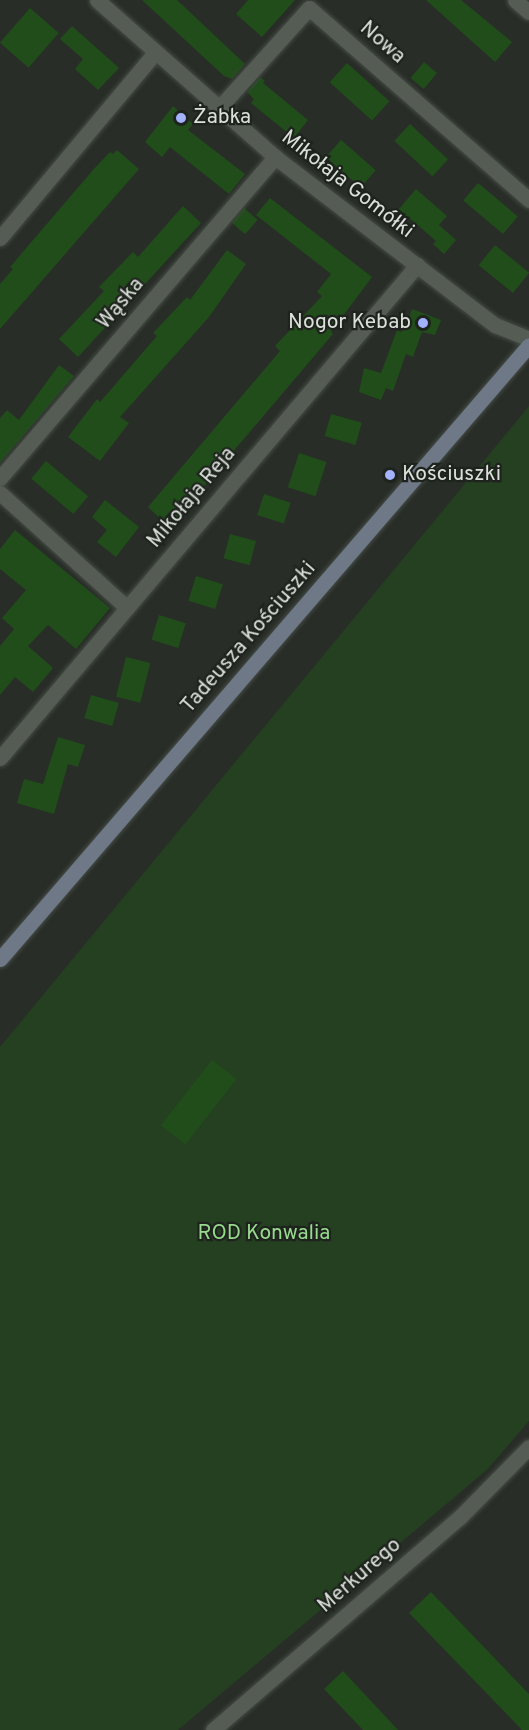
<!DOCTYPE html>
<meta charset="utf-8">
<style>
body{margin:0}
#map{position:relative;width:529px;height:1730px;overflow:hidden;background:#282d27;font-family:Overpass,sans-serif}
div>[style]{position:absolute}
.green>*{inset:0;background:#244020}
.building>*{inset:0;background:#214d1b;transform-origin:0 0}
.roads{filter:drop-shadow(0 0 2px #454b45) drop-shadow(0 0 2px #454b45)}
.street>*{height:15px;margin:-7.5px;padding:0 7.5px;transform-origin:7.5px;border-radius:7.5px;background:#555c54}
.secondary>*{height:15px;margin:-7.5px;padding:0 7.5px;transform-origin:7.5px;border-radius:7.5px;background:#6e7887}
.dots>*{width:16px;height:16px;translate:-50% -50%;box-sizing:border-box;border:3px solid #1e241d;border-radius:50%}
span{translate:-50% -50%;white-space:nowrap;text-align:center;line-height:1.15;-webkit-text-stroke:4.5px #1e241d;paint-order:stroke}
.street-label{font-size:21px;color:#dce0db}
.poi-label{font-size:21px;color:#dce0db}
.left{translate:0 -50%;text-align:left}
.right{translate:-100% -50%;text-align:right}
.park-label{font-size:21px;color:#97d98d}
</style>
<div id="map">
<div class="green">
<div style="clip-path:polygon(529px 406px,529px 1421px,488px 1469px,178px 1730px,0 1730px,0 1047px)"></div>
</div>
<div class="building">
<div style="clip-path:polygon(142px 0,177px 0,245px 64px,232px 79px,224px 76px)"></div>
<div style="clip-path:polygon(248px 0,295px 0,262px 37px,236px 14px)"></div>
<div style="clip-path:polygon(426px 0,461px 0,512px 42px,495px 62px)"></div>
<div style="left:30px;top:8px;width:38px;height:46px;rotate:41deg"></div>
<div style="clip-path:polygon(72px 26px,119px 68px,98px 90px,75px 69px,83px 59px,60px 39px)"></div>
<div style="left:424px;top:62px;width:17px;height:21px;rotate:40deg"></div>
<div style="left:347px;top:63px;width:57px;height:26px;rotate:42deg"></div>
<div style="clip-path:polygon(260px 77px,265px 81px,263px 83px,308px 120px,294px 138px,251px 103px,254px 99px,247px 92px)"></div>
<div style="clip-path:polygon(173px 106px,193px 124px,188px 130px,245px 174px,229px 194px,170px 147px,162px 157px,145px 142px)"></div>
<div style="left:410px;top:124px;width:52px;height:23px;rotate:43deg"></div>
<div style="left:341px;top:140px;width:46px;height:23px;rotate:41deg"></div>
<div style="clip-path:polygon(117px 150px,139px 169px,0 329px,0 284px,13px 269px,10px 267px,93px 170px,110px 152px,113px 154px)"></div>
<div style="left:478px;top:183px;width:52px;height:23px;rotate:40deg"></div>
<div style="clip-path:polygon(416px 189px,447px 216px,439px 225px,456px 240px,444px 254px,433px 244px,436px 241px,399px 209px)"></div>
<div style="clip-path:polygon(270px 198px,372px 277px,331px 332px,333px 334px,169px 527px,148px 507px,280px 351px,275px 346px,322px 296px,317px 292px,331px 274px,256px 215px)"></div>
<div style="clip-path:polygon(183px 206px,201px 223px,78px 357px,59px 339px,104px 291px,99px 287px,133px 252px,138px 257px)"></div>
<div style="left:244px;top:208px;width:18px;height:19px;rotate:41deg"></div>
<div style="left:495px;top:245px;width:44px;height:26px;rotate:39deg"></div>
<div style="clip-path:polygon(227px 250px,246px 264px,209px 317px,120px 417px,129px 423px,100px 461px,68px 437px,97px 399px,100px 402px,157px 336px,153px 333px,187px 297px,190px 300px)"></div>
<div style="clip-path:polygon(412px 309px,441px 320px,435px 335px,422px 332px,413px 357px,406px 354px,393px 391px,386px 388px,381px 400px,359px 392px,364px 368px,381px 373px,397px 330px,401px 332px,406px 326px)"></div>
<div style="clip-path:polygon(59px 365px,74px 376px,0 463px,0 418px,7px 410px,19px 420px)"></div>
<div style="left:331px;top:414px;width:32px;height:23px;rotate:16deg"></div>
<div style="left:299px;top:453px;width:29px;height:36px;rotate:18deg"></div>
<div style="left:46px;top:461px;width:55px;height:23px;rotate:40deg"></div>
<div style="left:264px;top:494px;width:28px;height:22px;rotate:18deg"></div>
<div style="clip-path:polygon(105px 500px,139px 527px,116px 557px,97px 542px,107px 530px,92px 517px)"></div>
<div style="clip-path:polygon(15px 530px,110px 608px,76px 649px,48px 625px,28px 646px,53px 668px,33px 692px,15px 677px,0 695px,0 646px,14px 629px,2px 618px,26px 590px,0 569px,0 549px)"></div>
<div style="left:230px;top:534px;width:27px;height:25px;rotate:15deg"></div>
<div style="left:196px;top:576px;width:28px;height:26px;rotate:17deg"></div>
<div style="left:159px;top:615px;width:28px;height:26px;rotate:17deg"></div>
<div style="left:126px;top:657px;width:25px;height:41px;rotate:14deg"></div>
<div style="left:91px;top:695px;width:29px;height:24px;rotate:16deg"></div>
<div style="clip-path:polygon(58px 737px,85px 745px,78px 767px,68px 764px,54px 814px,17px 803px,24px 779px,43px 784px)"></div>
<div style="left:212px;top:1060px;width:31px;height:83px;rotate:38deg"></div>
<div style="clip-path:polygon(431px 1592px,529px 1694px,529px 1730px,522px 1730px,409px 1613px)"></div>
<div style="clip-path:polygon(343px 1671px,398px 1730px,363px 1730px,324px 1689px)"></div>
</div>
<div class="roads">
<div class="street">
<div style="left:97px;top:0;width:237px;rotate:41.4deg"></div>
<div style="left:275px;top:157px;width:277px;rotate:37.4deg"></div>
<div style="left:495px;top:325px;width:37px;rotate:22deg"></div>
<div style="left:515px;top:0;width:18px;rotate:41deg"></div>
<div style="left:218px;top:109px;width:136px;rotate:-48deg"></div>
<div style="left:309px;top:8px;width:292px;rotate:41.1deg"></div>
<div style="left:0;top:238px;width:240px;rotate:-50.1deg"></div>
<div style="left:0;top:478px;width:423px;rotate:-49.4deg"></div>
<div style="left:0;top:493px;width:170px;rotate:42.1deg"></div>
<div style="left:0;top:758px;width:646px;rotate:-49.77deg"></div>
<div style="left:213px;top:1730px;width:326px;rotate:-40.8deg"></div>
<div style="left:460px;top:1517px;width:98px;rotate:-45.4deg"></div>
</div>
<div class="secondary">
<div style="left:0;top:959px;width:810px;rotate:-49.25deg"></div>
</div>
</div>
<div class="dots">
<div style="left:181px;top:118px;background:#a3b2fd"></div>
<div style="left:423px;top:323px;background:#a3b2fd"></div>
<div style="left:390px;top:475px;background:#a3b2fd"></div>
</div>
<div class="street-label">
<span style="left:382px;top:43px;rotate:41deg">Nowa</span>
<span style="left:347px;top:185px;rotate:38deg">Mikołaja Gomółki</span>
<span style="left:121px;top:304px;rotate:-50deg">Wąska</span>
<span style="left:192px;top:498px;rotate:-50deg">Mikołaja Reja</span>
<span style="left:249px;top:638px;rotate:-49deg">Tadeusza Kościuszki</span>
<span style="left:360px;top:1576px;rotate:-41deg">Merkurego</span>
</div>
<div class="poi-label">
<span class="left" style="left:193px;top:118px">Żabka</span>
<span class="right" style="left:411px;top:323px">Nogor Kebab</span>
<span class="left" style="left:402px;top:475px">Kościuszki</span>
</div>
<div class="park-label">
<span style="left:264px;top:1234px">ROD Konwalia</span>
</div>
</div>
